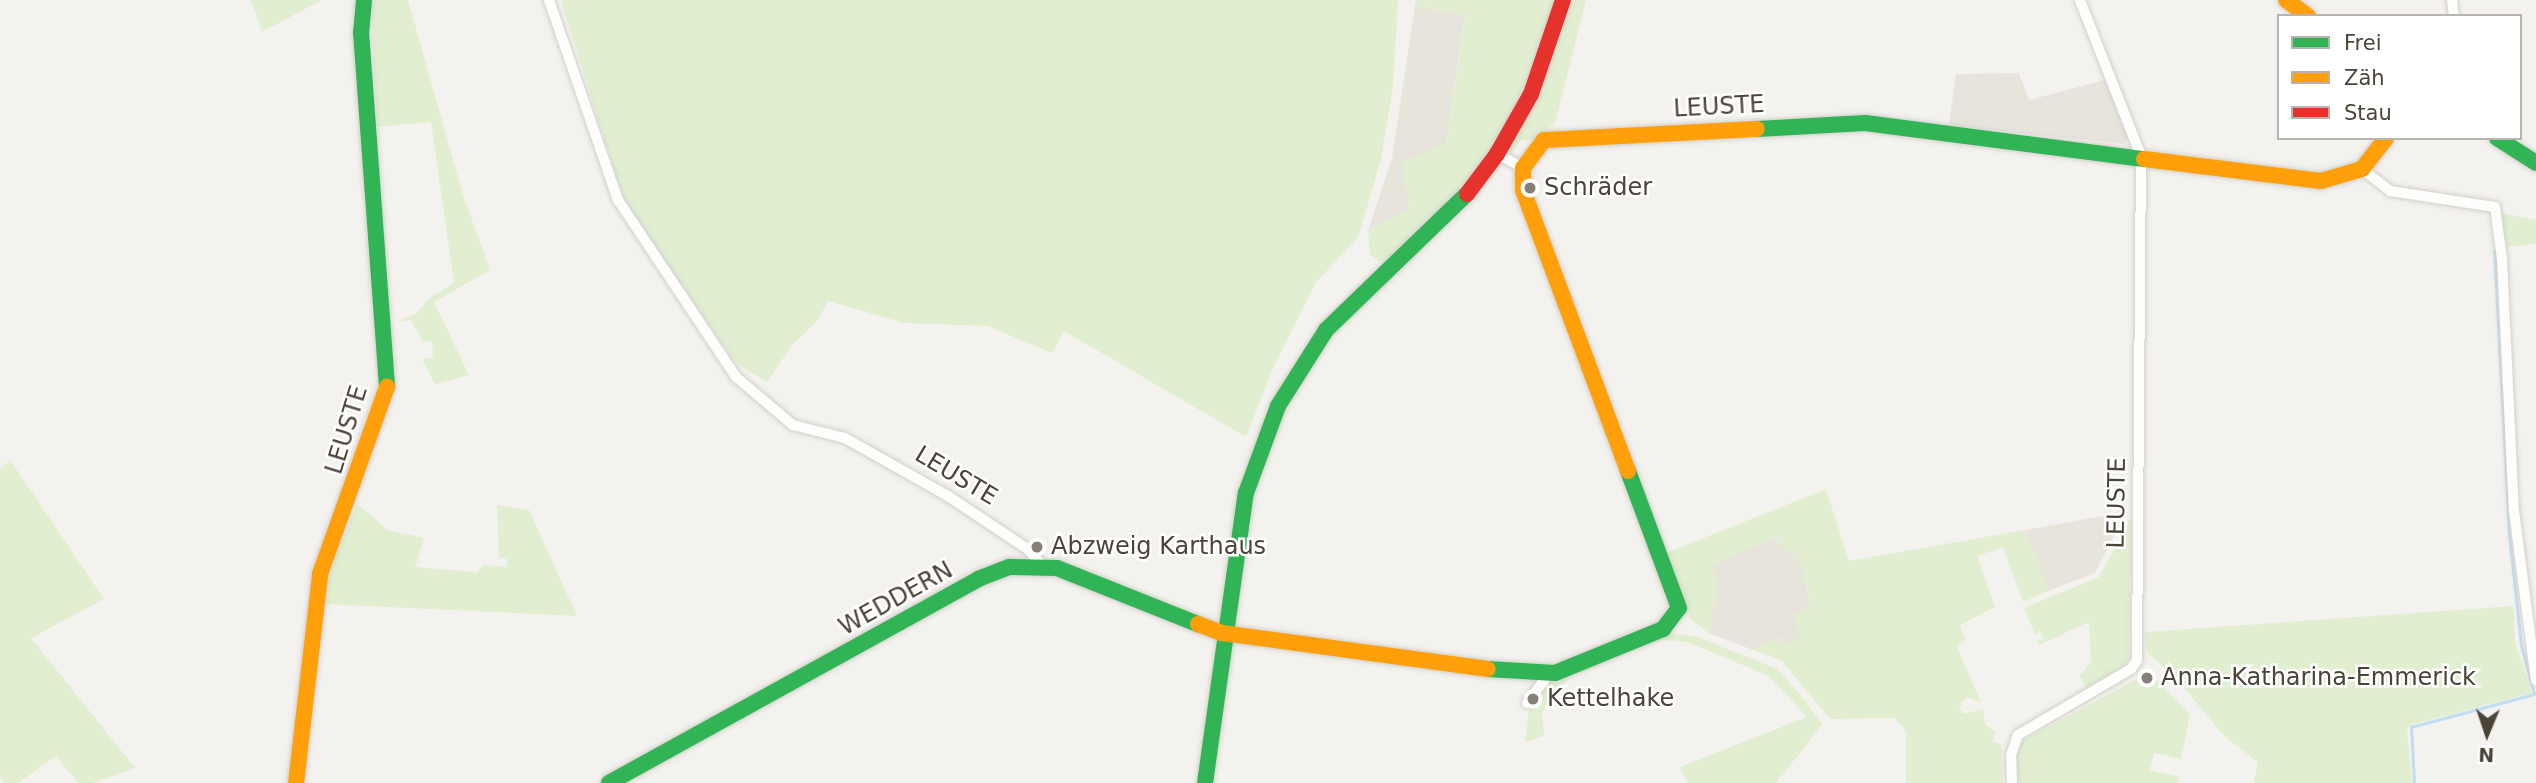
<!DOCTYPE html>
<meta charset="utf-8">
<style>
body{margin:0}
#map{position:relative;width:2536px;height:783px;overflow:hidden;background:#f4f2ee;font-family:"DejaVu Sans",sans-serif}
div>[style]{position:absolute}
.residential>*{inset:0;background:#e7e4dc}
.green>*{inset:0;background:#e1eecf}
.stream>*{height:2.5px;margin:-1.25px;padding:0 1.25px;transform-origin:1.25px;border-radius:1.25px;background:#c0ddf1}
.roads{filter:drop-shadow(0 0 2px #d2d0cb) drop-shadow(0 0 2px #d2d0cb)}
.street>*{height:10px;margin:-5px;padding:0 5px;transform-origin:5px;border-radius:5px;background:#fdfdfc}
.fast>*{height:16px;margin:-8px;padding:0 8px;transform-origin:8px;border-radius:8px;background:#30b455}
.slow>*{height:16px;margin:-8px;padding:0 8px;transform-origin:8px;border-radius:8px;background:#ff9f0a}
.jam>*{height:16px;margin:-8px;padding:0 8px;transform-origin:8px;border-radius:8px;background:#e5322d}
.dots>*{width:19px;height:19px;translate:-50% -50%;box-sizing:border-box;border:4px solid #fff;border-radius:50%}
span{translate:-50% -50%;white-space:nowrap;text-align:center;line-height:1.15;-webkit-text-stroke:5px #fff;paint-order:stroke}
.street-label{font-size:24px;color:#4b4439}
.poi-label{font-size:24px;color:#4b4439}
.left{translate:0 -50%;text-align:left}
.legend{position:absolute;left:2277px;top:14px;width:245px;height:126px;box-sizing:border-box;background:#fff;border:2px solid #b7b4b0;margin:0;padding:9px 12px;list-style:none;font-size:21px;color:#4b4439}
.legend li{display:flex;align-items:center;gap:14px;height:35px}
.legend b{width:35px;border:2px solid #b7b4b0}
.north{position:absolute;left:2452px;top:699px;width:70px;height:70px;-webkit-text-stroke:5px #fff;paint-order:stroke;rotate:182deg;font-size:19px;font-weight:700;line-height:28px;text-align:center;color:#4b4439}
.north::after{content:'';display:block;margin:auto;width:24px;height:32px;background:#4b4439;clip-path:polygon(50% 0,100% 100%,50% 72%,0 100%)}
</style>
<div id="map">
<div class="residential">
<div style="clip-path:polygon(1415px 6px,1465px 15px,1446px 144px,1403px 162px,1409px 211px,1368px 231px,1392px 158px)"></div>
<div style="clip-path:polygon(2019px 73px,2029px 100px,2105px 80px,2128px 139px,2124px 144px,1949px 125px,1956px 74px)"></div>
<div style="clip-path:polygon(2126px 512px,2095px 573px,2048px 591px,2025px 530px)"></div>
<div style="clip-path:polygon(1774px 538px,1803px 564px,1810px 608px,1795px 614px,1801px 638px,1783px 644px,1780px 637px,1753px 650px,1709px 633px,1716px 591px,1712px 564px)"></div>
</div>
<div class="green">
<div style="clip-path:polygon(251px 0,322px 0,262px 32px)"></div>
<div style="clip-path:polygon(371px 0,408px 0,463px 195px,490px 270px,434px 302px,469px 375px,435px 384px,422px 359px,433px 358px,432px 341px,423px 342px,411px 320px,396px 322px,417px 313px,428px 299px,454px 283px,431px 122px,377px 127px)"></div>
<div style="clip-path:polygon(561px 0,1398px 0,1393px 87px,1381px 159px,1358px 238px,1316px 282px,1274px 366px,1246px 437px,1064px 331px,1052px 353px,988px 326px,904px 323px,828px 301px,818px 320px,792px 345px,767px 382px,736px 363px,626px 207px)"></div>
<div style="clip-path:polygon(1416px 0,1558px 0,1512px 118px,1466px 185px,1389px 261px,1378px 261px,1370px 254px,1368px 231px,1409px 210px,1402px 162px,1446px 144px,1460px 53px,1465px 15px,1415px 6px)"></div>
<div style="clip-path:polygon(1569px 0,1586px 0,1555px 123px,1533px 139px,1520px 141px,1511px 155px,1508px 148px)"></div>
<div style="clip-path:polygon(2502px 213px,2536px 220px,2536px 244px,2504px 247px)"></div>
<div style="clip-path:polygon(10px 460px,104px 599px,31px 638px,135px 768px,93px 783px,78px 783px,56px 756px,18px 783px,5px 783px,0 777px,0 469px)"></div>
<div style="clip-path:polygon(1826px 489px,1849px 561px,2025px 530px,2048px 591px,2023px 602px,2003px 547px,1977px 556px,1995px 607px,1960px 625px,1965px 640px,1957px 647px,1981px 702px,1966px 697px,1959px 708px,1964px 714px,1983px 709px,1985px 724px,1996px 732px,1992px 742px,2001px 744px,2003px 783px,1906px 783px,1906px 732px,1895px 718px,1830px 719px,1781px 660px,1753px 650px,1780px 637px,1783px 644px,1800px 638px,1795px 614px,1810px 608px,1803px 564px,1775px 538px,1713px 564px,1716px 591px,1709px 633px,1691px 620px,1666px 553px)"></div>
<div style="clip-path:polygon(357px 504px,388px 530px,424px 538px,415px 567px,477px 572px,483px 565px,507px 567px,507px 559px,499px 558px,497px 505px,529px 510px,577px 616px,323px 604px,329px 574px)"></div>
<div style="clip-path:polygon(2131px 518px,2129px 658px,2123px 668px,2086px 688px,2080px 676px,2091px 661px,2089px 622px,2039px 645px,2037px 640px,2044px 639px,2040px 631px,2035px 635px,2024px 608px,2099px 577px)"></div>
<div style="clip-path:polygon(2514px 606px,2515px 643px,2532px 693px,2410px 725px,2407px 731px,2412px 783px,2254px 783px,2258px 762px,2225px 737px,2180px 683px,2147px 652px,2145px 632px)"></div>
<div style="clip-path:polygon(1664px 632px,1697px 637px,1777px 669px,1805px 700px,1822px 725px,1776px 783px,1688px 783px,1680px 767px,1807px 717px,1769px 676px,1687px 642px,1659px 640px,1570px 677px,1550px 696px,1542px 714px,1544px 736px,1525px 742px,1529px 711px,1546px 682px)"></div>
<div style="clip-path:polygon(2144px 667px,2190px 715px,2181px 759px,2154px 753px,2150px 770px,2179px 777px,2177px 783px,2017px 783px,2016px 752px,2022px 741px,2137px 679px)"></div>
</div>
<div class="stream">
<div style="left:2414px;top:783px;width:56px;rotate:-93.1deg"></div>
<div style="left:2411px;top:727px;width:127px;rotate:-15deg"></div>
<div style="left:2534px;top:694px;width:51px;rotate:-104.9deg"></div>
<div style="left:2521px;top:645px;width:112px;rotate:-96.2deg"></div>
<div style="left:2509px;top:534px;width:283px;rotate:-93deg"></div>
</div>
<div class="roads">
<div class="street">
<div style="left:549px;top:0;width:212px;rotate:71deg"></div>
<div style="left:618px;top:200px;width:213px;rotate:56.3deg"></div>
<div style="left:736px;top:377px;width:75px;rotate:40.1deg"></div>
<div style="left:793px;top:425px;width:54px;rotate:14deg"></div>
<div style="left:845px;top:438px;width:118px;rotate:29.4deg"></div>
<div style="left:948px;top:496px;width:97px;rotate:33.7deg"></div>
<div style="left:1029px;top:550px;width:19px;rotate:51deg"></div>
<div style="left:2452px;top:0;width:16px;rotate:83deg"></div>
<div style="left:1497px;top:154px;width:30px;rotate:28deg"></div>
<div style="left:2362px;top:169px;width:36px;rotate:38deg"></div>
<div style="left:2390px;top:191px;width:106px;rotate:8.7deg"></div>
<div style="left:2495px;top:207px;width:52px;rotate:82.3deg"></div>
<div style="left:2502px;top:259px;width:252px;rotate:87.3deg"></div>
<div style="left:2514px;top:511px;width:171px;rotate:82.6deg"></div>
<div style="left:1527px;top:703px;width:36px;rotate:-53deg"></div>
<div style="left:2012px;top:783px;width:28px;rotate:-92deg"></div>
<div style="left:2011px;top:755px;width:21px;rotate:-71deg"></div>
<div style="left:2018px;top:735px;width:131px;rotate:-30.3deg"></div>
<div style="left:2131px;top:669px;width:11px;rotate:-56deg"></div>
<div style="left:2137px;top:660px;width:504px;rotate:-89.55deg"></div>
<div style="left:2141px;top:156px;width:168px;rotate:-111.4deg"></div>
</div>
<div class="fast">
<div style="left:364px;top:0;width:32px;rotate:95deg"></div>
<div style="left:361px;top:32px;width:356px;rotate:85.8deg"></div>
<div style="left:1757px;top:129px;width:108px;rotate:-3.2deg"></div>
<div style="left:1865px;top:123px;width:281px;rotate:7.4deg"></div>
<div style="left:2497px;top:138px;width:46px;rotate:32.7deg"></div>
<div style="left:1488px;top:669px;width:67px;rotate:3.4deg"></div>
<div style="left:1555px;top:673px;width:117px;rotate:-22.2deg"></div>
<div style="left:1663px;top:629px;width:26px;rotate:-53deg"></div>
<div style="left:1679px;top:608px;width:146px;rotate:-110.4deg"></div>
<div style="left:609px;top:783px;width:422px;rotate:-28.9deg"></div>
<div style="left:978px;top:579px;width:34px;rotate:-21deg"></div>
<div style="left:1010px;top:567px;width:47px;rotate:1.2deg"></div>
<div style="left:1057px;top:568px;width:152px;rotate:21.7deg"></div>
<div style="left:1205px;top:783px;width:293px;rotate:-82deg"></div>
<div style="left:1246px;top:493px;width:93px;rotate:-69.8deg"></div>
<div style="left:1278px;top:406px;width:90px;rotate:-57.7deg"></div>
<div style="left:1326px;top:330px;width:196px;rotate:-44deg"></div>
</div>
<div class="slow">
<div style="left:2286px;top:0;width:27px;rotate:36deg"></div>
<div style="left:2144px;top:159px;width:178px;rotate:7.1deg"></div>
<div style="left:2321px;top:181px;width:43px;rotate:-16.3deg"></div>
<div style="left:2362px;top:169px;width:39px;rotate:-52deg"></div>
<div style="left:1628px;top:471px;width:300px;rotate:-110.5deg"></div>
<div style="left:1523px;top:190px;width:22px;rotate:-90deg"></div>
<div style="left:1523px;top:168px;width:35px;rotate:-53deg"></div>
<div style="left:1544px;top:140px;width:213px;rotate:-3deg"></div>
<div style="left:1198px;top:624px;width:26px;rotate:21deg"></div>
<div style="left:1222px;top:633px;width:268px;rotate:7.7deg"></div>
<div style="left:296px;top:783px;width:210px;rotate:-83.4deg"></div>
<div style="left:320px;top:574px;width:199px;rotate:-70.3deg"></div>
</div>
<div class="jam">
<div style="left:1467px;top:194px;width:50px;rotate:-53.1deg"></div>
<div style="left:1497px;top:154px;width:69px;rotate:-60.5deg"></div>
<div style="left:1531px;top:94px;width:99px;rotate:-71.2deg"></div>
</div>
</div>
<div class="dots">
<div style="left:1530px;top:188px;background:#868178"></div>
<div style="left:1037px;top:547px;background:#868178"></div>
<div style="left:2147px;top:678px;background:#868178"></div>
<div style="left:1533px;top:699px;background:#868178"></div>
</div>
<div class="street-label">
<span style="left:1719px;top:107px;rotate:-3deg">LEUSTE</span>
<span style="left:347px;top:430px;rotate:-73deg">LEUSTE</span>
<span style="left:956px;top:476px;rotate:31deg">LEUSTE</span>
<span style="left:2117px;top:503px;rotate:-89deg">LEUSTE</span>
<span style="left:896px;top:599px;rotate:-29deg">WEDDERN</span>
</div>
<div class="poi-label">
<span class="left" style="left:1544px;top:188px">Schräder</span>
<span class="left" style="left:1051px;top:547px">Abzweig Karthaus</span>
<span class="left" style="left:2161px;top:678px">Anna-Katharina-Emmerick</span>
<span class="left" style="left:1547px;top:699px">Kettelhake</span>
</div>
<ul class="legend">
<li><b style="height:9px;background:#30b455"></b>Frei</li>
<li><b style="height:9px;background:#ff9f0a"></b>Zäh</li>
<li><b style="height:9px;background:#e5322d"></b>Stau</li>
</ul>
<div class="north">N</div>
</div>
